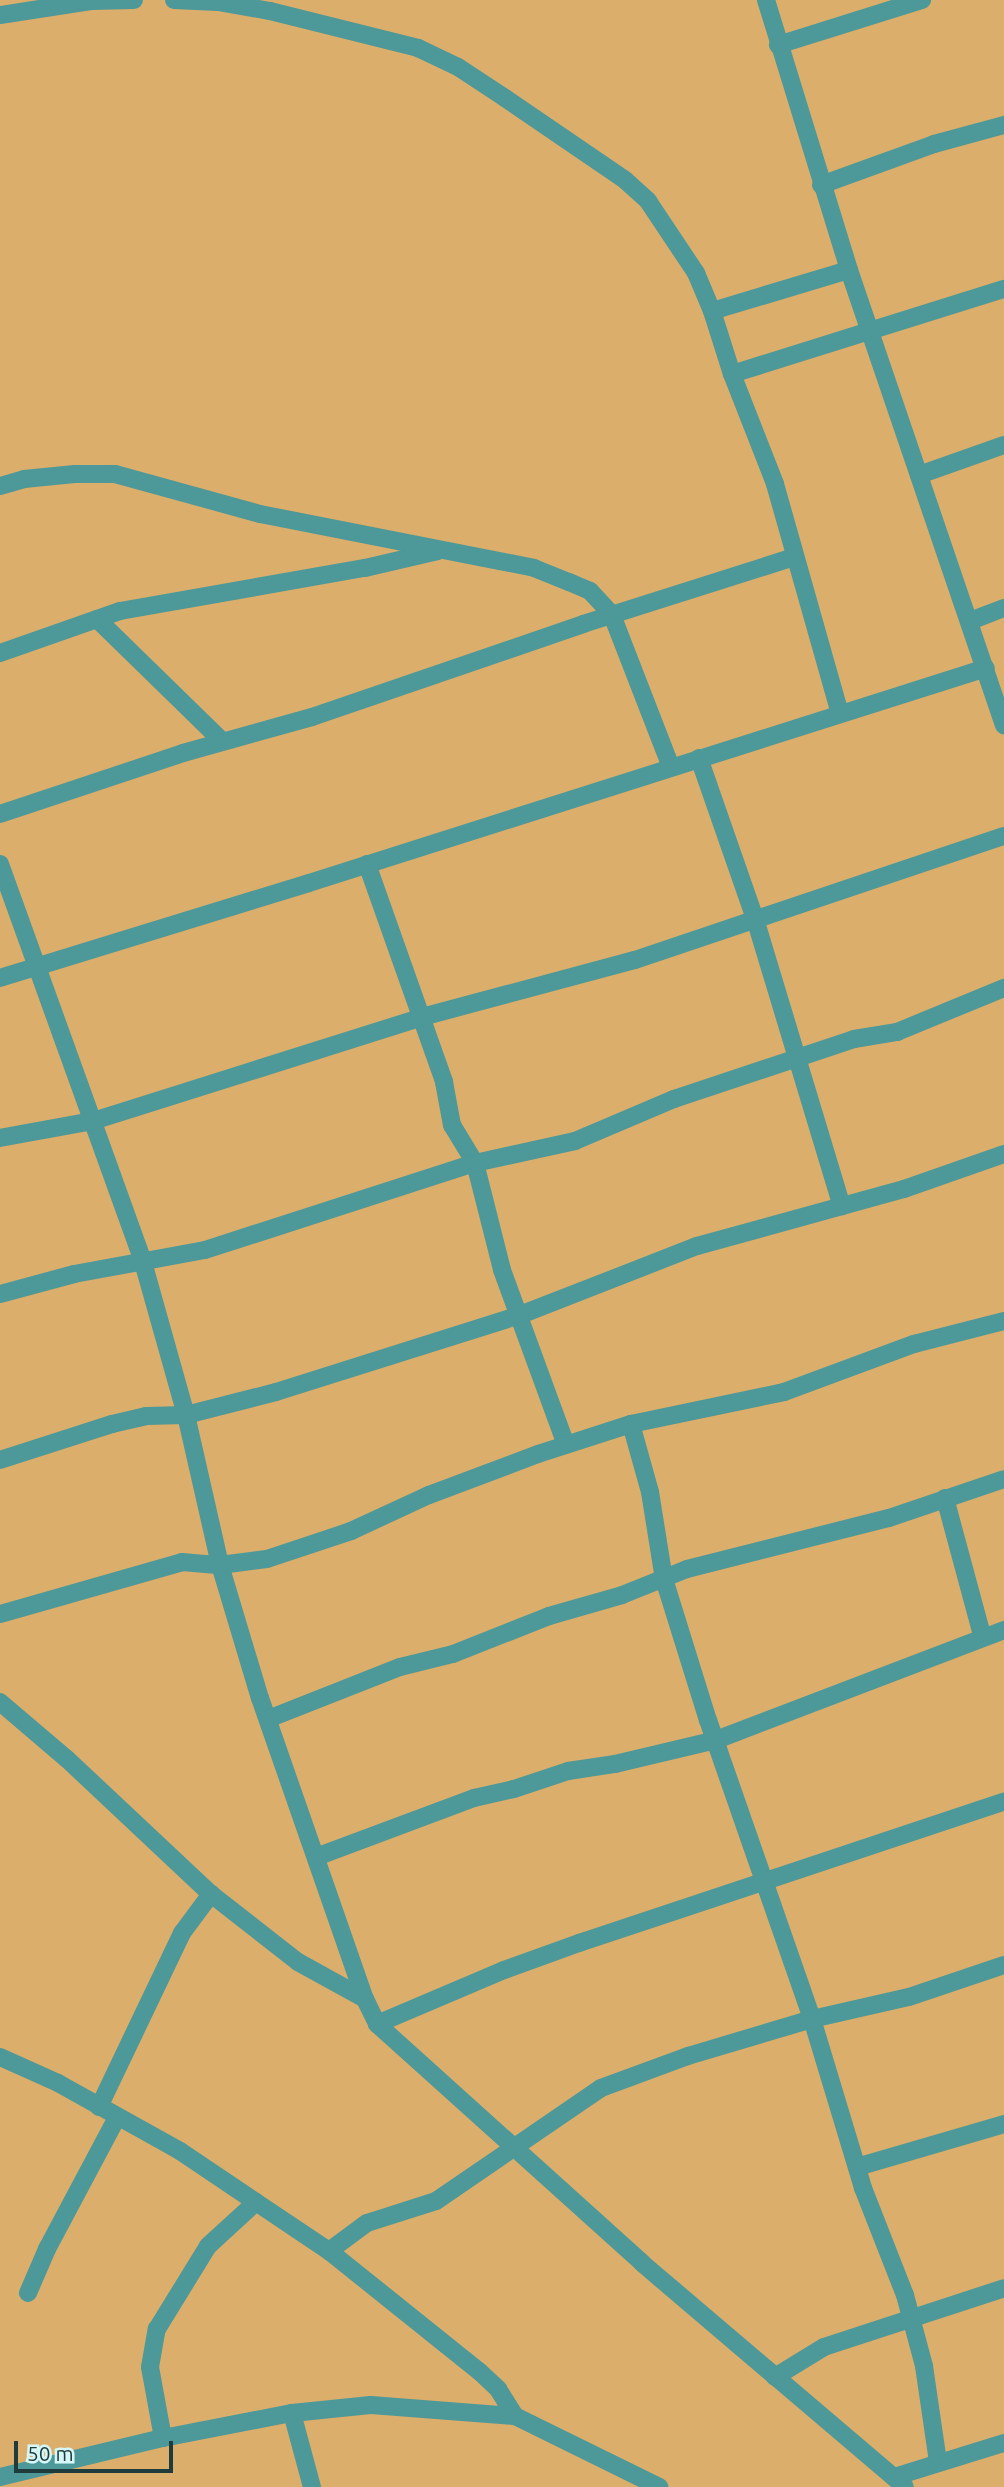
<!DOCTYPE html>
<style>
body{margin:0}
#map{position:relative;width:1004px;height:2487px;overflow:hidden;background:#9dd;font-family:Ubuntu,sans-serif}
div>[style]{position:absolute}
.green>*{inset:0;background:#dcae6b;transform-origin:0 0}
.minor>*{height:18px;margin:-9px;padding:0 9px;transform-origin:9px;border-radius:9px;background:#4d9898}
span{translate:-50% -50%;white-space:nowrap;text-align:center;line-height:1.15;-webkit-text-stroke:5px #d6f7f7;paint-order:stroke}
.scale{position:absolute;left:14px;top:2441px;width:159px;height:32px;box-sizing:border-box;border:4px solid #1f3b3b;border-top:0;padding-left:9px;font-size:21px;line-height:24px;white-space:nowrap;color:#1f3b3b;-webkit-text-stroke:5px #d6f7f7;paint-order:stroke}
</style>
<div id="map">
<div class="green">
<div style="left:0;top:0;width:1004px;height:2487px"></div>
</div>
<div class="minor">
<div style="left:174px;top:0;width:44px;rotate:2.6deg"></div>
<div style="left:218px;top:2px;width:53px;rotate:9.8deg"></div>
<div style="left:270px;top:11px;width:153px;rotate:14deg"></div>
<div style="left:418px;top:48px;width:44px;rotate:25.4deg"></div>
<div style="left:458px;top:67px;width:56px;rotate:33.4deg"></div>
<div style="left:505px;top:98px;width:145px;rotate:34.3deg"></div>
<div style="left:625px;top:180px;width:31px;rotate:42deg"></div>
<div style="left:648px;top:201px;width:87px;rotate:56.3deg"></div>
<div style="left:696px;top:273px;width:41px;rotate:67.2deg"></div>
<div style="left:712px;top:311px;width:66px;rotate:72.4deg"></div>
<div style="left:732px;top:374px;width:118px;rotate:68.6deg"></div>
<div style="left:775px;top:484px;width:238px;rotate:74.2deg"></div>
<div style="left:766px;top:0;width:282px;rotate:72.9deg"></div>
<div style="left:849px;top:270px;width:481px;rotate:71.2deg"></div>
<div style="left:0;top:15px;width:92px;rotate:-8.7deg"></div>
<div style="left:91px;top:1px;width:43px;rotate:-1.3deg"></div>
<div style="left:778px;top:45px;width:151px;rotate:-17.4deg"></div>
<div style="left:821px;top:185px;width:120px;rotate:-19.9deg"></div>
<div style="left:934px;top:144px;width:73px;rotate:-15.2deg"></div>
<div style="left:712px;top:311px;width:143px;rotate:-16.7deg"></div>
<div style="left:732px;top:374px;width:285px;rotate:-17.4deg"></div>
<div style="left:919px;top:475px;width:90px;rotate:-19.4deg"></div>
<div style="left:0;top:486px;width:25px;rotate:-16deg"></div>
<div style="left:24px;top:479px;width:51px;rotate:-5.6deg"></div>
<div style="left:75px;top:474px;width:40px"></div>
<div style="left:115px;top:474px;width:150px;rotate:15.4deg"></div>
<div style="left:260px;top:514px;width:279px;rotate:11.1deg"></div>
<div style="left:534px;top:568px;width:38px;rotate:22deg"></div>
<div style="left:569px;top:582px;width:23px;rotate:23deg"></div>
<div style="left:590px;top:591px;width:33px;rotate:47deg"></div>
<div style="left:612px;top:615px;width:163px;rotate:68.8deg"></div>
<div style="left:97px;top:619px;width:175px;rotate:44.3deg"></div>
<div style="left:970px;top:621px;width:36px;rotate:-21deg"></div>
<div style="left:0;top:653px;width:127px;rotate:-19.3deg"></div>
<div style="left:120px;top:611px;width:249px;rotate:-10deg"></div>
<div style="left:365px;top:568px;width:75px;rotate:-13.1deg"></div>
<div style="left:699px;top:758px;width:174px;rotate:70.8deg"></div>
<div style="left:756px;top:922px;width:297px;rotate:73.2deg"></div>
<div style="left:0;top:814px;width:193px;rotate:-18.4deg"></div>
<div style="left:183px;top:753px;width:134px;rotate:-15.6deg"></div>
<div style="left:312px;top:717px;width:287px;rotate:-18.9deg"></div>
<div style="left:583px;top:624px;width:221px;rotate:-17.6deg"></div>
<div style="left:0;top:864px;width:423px;rotate:70.2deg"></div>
<div style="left:143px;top:1262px;width:159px;rotate:74.3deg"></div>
<div style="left:186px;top:1415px;width:154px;rotate:77.2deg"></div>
<div style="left:220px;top:1565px;width:139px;rotate:73.3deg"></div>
<div style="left:260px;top:1698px;width:319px;rotate:70.8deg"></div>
<div style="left:365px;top:1999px;width:28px;rotate:64deg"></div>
<div style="left:377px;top:2024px;width:357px;rotate:42deg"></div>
<div style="left:642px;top:2263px;width:345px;rotate:40.4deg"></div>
<div style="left:367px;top:864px;width:231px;rotate:70.5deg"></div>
<div style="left:444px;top:1082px;width:44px;rotate:79.5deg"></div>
<div style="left:452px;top:1125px;width:44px;rotate:58.8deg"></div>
<div style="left:475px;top:1163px;width:110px;rotate:75.8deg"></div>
<div style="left:502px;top:1270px;width:186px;rotate:69.9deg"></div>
<div style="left:0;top:978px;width:323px;rotate:-17.1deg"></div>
<div style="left:309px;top:883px;width:710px;rotate:-17.62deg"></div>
<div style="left:0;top:1138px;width:95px;rotate:-10.4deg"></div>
<div style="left:93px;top:1121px;width:345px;rotate:-17.5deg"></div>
<div style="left:422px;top:1017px;width:220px;rotate:-15deg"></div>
<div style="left:635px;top:960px;width:389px;rotate:-18.6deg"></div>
<div style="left:0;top:1294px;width:77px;rotate:-15.1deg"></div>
<div style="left:74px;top:1274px;width:133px;rotate:-10.4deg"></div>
<div style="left:205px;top:1250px;width:284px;rotate:-17.9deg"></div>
<div style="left:475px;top:1163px;width:102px;rotate:-12.4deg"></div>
<div style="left:575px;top:1141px;width:108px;rotate:-23deg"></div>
<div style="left:674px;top:1099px;width:190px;rotate:-18.4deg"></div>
<div style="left:854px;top:1039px;width:44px;rotate:-9.2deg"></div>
<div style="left:897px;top:1032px;width:116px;rotate:-22.4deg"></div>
<div style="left:631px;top:1424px;width:71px;rotate:74.4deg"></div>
<div style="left:650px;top:1492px;width:88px;rotate:80.9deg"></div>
<div style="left:664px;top:1579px;width:148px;rotate:72.7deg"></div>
<div style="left:708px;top:1720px;width:317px;rotate:70.8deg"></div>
<div style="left:812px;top:2019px;width:177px;rotate:73.2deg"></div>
<div style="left:863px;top:2188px;width:115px;rotate:68.6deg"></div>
<div style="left:905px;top:2295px;width:73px;rotate:75deg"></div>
<div style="left:924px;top:2366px;width:97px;rotate:81.7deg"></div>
<div style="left:0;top:1460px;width:118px;rotate:-17.8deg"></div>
<div style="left:112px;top:1424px;width:35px;rotate:-13deg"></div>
<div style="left:146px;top:1416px;width:40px;rotate:-1.4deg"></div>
<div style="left:186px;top:1415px;width:93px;rotate:-14.3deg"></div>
<div style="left:276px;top:1392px;width:256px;rotate:-17.5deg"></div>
<div style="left:520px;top:1315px;width:190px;rotate:-21.3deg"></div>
<div style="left:697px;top:1246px;width:215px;rotate:-15.4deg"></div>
<div style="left:904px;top:1189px;width:106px;rotate:-19.3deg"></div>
<div style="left:945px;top:1498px;width:142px;rotate:74.9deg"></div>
<div style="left:0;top:1614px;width:189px;rotate:-15.9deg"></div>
<div style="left:182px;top:1562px;width:38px;rotate:5deg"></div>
<div style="left:220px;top:1565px;width:47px;rotate:-7.3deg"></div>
<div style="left:267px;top:1559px;width:89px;rotate:-18.4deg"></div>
<div style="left:351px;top:1531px;width:86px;rotate:-24.8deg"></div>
<div style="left:429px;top:1495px;width:116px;rotate:-20.6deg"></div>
<div style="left:538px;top:1454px;width:98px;rotate:-17.9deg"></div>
<div style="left:631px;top:1424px;width:156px;rotate:-11.8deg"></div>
<div style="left:784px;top:1392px;width:139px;rotate:-20.3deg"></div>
<div style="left:914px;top:1344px;width:93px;rotate:-14.3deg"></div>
<div style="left:0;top:1702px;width:88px;rotate:40.4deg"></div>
<div style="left:67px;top:1759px;width:197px;rotate:43.2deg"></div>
<div style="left:211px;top:1894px;width:110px;rotate:38deg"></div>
<div style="left:298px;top:1962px;width:77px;rotate:28.9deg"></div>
<div style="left:268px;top:1719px;width:142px;rotate:-21.5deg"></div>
<div style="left:400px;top:1667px;width:55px;rotate:-13.8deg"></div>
<div style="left:453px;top:1654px;width:103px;rotate:-21.6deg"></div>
<div style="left:549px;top:1616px;width:76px;rotate:-16deg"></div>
<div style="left:622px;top:1595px;width:70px;rotate:-21.8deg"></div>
<div style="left:687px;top:1569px;width:208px;rotate:-14.2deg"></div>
<div style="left:889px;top:1518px;width:121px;rotate:-18.7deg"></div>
<div style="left:316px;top:1857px;width:169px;rotate:-20.5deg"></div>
<div style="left:474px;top:1798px;width:41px;rotate:-12.7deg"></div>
<div style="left:514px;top:1789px;width:57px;rotate:-18.4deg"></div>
<div style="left:568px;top:1771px;width:48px;rotate:-8.5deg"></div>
<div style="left:615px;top:1764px;width:104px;rotate:-13.4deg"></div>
<div style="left:716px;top:1740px;width:308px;rotate:-20.9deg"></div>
<div style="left:377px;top:2024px;width:138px;rotate:-23deg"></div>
<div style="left:504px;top:1970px;width:80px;rotate:-19.8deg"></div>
<div style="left:579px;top:1943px;width:448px;rotate:-18.4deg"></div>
<div style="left:0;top:2057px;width:64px;rotate:24.1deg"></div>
<div style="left:58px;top:2083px;width:140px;rotate:29.1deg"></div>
<div style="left:180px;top:2151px;width:179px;rotate:33.9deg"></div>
<div style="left:329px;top:2251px;width:193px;rotate:38.7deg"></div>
<div style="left:480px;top:2372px;width:25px;rotate:43deg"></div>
<div style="left:498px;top:2389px;width:32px;rotate:58deg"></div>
<div style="left:99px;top:2107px;width:193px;rotate:-64.5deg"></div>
<div style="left:182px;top:1933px;width:49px;rotate:-53.4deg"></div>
<div style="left:857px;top:2167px;width:153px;rotate:-16.3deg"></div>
<div style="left:329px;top:2251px;width:47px;rotate:-36.4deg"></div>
<div style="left:367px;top:2223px;width:72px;rotate:-17.7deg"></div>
<div style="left:436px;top:2201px;width:200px;rotate:-34.4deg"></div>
<div style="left:601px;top:2088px;width:93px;rotate:-20.2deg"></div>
<div style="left:688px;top:2056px;width:129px;rotate:-16.6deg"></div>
<div style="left:812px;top:2019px;width:99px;rotate:-12.8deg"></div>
<div style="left:909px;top:1997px;width:100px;rotate:-18.6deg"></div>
<div style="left:28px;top:2293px;width:48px;rotate:-66.6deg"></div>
<div style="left:47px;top:2249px;width:147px;rotate:-62deg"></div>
<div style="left:775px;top:2377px;width:57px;rotate:-31.5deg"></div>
<div style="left:824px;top:2347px;width:189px;rotate:-18.1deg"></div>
<div style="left:292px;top:2413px;width:77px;rotate:74.9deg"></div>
<div style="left:163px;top:2438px;width:72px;rotate:-100.4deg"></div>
<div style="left:150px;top:2367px;width:39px;rotate:-80deg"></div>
<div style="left:157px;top:2329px;width:97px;rotate:-58.4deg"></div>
<div style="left:208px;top:2246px;width:65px;rotate:-42.5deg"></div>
<div style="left:0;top:2477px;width:168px;rotate:-13.5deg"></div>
<div style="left:163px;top:2438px;width:131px;rotate:-11deg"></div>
<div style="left:292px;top:2413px;width:79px;rotate:-5.8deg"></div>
<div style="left:371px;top:2405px;width:144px;rotate:4.4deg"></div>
<div style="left:515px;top:2416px;width:161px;rotate:26.2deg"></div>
<div style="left:894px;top:2477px;width:115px;rotate:-17.2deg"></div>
</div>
<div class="scale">50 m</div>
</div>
